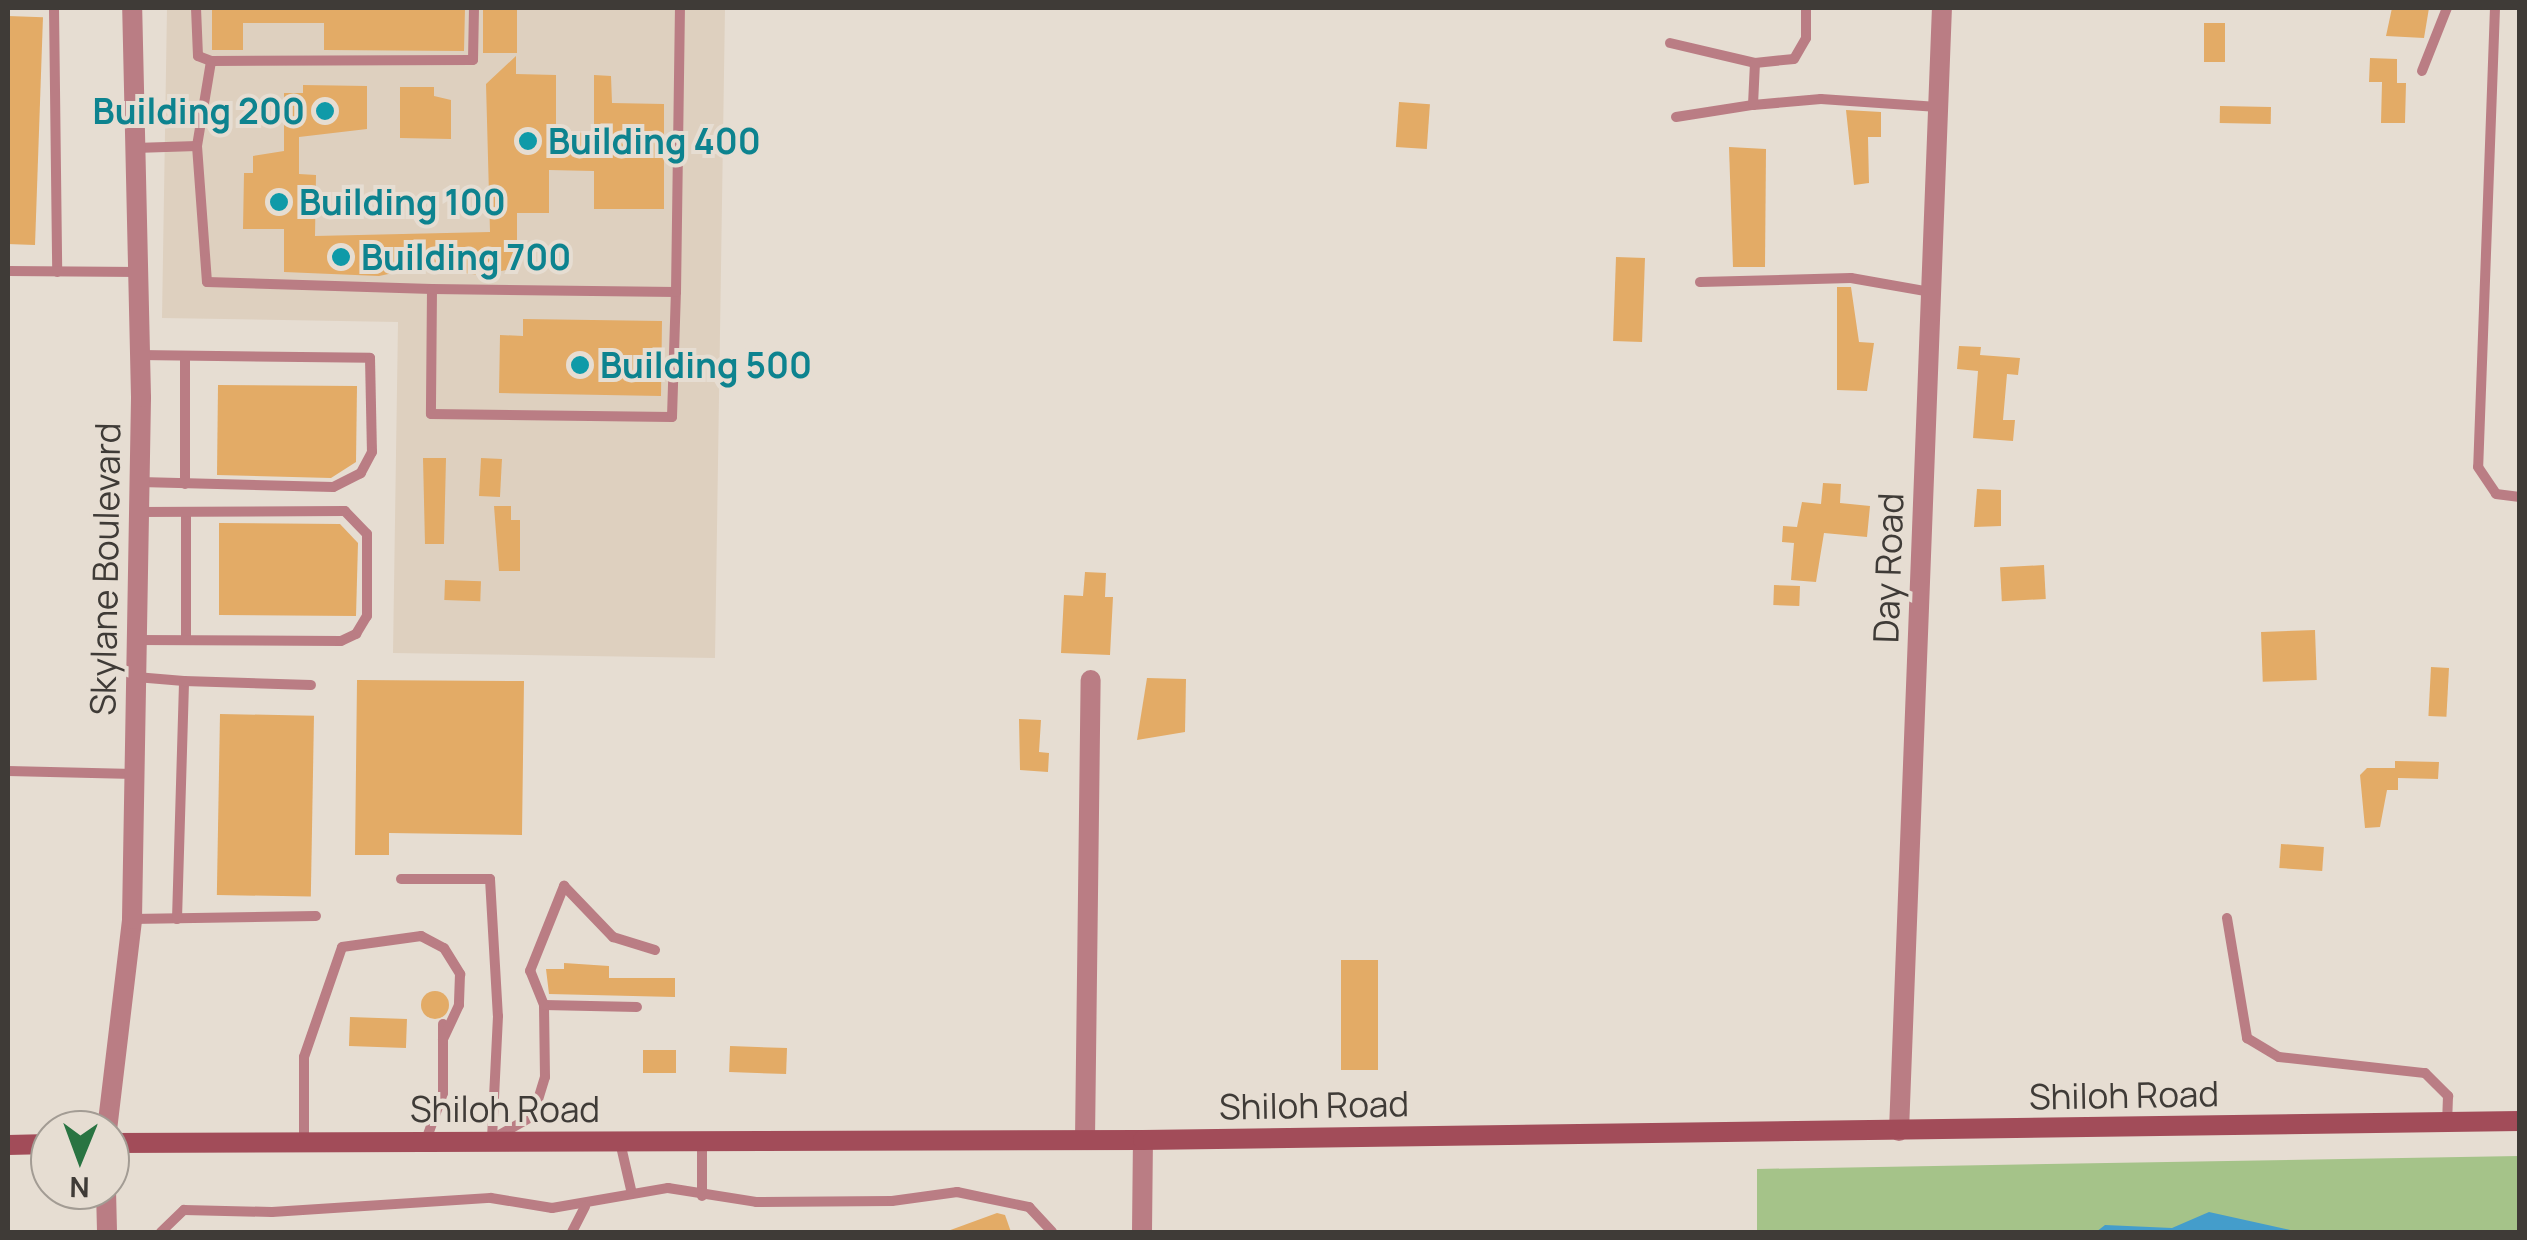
<!DOCTYPE html>
<style>
body{margin:0}
#map{position:relative;width:2527px;height:1240px;overflow:hidden;background:#e6ddd2;font-family:Manrope,sans-serif}
div>[style]{position:absolute}
.built>*{inset:0;background:#ded0bf}
.green>*{inset:0;background:#a5c389}
.water>*{inset:0;background:#449dcb}
.building>*{inset:0;background:#e3ab66;transform-origin:0 0}
.round{border-radius:50%}
.service>*{height:10px;margin:-5px;padding:0 5px;transform-origin:5px;border-radius:5px;background:#ba7d84}
.minor>*{height:20px;margin:-10px;padding:0 10px;transform-origin:10px;border-radius:10px;background:#ba7d84}
.secondary>*{height:20px;margin:-10px;padding:0 10px;transform-origin:10px;border-radius:10px;background:#a24c59}
.dots>*{width:28px;height:28px;translate:-50% -50%;box-sizing:border-box;border:5px solid #e6ddd2;border-radius:50%}
span{translate:-50% -50%;white-space:nowrap;text-align:center;line-height:1.15;-webkit-text-stroke:8px #e6ddd2;paint-order:stroke}
.culture-label{font-size:35px;color:#0d838f;font-weight:700}
.right{translate:-100% -50%;text-align:right}
.left{translate:0 -50%;text-align:left}
.street-label{font-size:35px;color:#3f3b37}
.frame{position:absolute;inset:0;border:10px solid #3f3b37;pointer-events:none}
.north{position:absolute;left:30px;top:1110px;width:100px;height:100px;box-sizing:border-box;background:#e6ddd2;border:2px solid #a39c94;border-radius:50%;rotate:181deg;font-size:28px;font-weight:700;line-height:40px;text-align:center;color:#3f3b37}
.north::after{content:'';display:block;margin:auto;width:35px;height:45px;background:#297442;clip-path:polygon(50% 0,100% 100%,50% 72%,0 100%)}
</style>
<div id="map">
<div class="built">
<div style="clip-path:polygon(167px 8px,725px 8px,715px 658px,393px 653px,398px 322px,162px 318px)"></div>
</div>
<div class="green">
<div style="clip-path:polygon(2519px 1156px,2519px 1232px,1757px 1232px,1757px 1169px)"></div>
</div>
<div class="water">
<div style="clip-path:polygon(2209px 1212px,2299px 1232px,2096px 1232px,2105px 1225px,2172px 1228px)"></div>
</div>
<div class="building">
<div style="clip-path:polygon(212px 8px,465px 8px,464px 51px,324px 50px,324px 23px,243px 23px,243px 50px,212px 50px)"></div>
<div style="left:483px;top:8px;width:34px;height:45px"></div>
<div style="clip-path:polygon(2392px 8px,2429px 8px,2424px 38px,2386px 36px)"></div>
<div style="left:8px;top:16px;width:35px;height:228px;rotate:2deg"></div>
<div style="left:2204px;top:23px;width:21px;height:39px"></div>
<div style="clip-path:polygon(516px 56px,516px 74px,556px 75px,556px 132px,594px 133px,594px 75px,611px 76px,612px 103px,664px 104px,664px 209px,594px 209px,594px 171px,549px 170px,549px 213px,517px 213px,517px 268px,481px 275px,398px 266px,398px 272px,379px 276px,284px 272px,284px 229px,243px 229px,244px 173px,253px 173px,253px 156px,284px 151px,284px 93px,303px 93px,303px 85px,367px 86px,367px 129px,299px 137px,299px 174px,316px 175px,315px 236px,490px 232px,486px 84px)"></div>
<div style="clip-path:polygon(2370px 58px,2397px 59px,2397px 83px,2406px 83px,2405px 123px,2381px 123px,2382px 82px,2369px 82px)"></div>
<div style="clip-path:polygon(400px 87px,434px 87px,434px 96px,451px 100px,451px 139px,400px 138px)"></div>
<div style="left:1399px;top:102px;width:31px;height:45px;rotate:4deg"></div>
<div style="left:2220px;top:106px;width:51px;height:17px;rotate:1deg"></div>
<div style="clip-path:polygon(1846px 110px,1881px 112px,1881px 137px,1868px 137px,1869px 183px,1854px 185px)"></div>
<div style="clip-path:polygon(1729px 147px,1766px 149px,1765px 267px,1733px 267px)"></div>
<div style="left:1616px;top:257px;width:29px;height:84px;rotate:2deg"></div>
<div style="clip-path:polygon(1837px 287px,1851px 287px,1859px 342px,1874px 343px,1867px 391px,1837px 390px)"></div>
<div style="clip-path:polygon(523px 319px,662px 321px,661px 396px,499px 393px,500px 335px,523px 336px)"></div>
<div style="clip-path:polygon(1959px 346px,1981px 347px,1980px 355px,2020px 358px,2018px 375px,2007px 374px,2003px 420px,2015px 420px,2013px 441px,1973px 438px,1978px 371px,1957px 369px)"></div>
<div style="clip-path:polygon(218px 385px,357px 386px,356px 462px,331px 478px,217px 475px)"></div>
<div style="clip-path:polygon(423px 458px,446px 458px,444px 544px,425px 544px)"></div>
<div style="left:481px;top:458px;width:21px;height:38px;rotate:3deg"></div>
<div style="clip-path:polygon(1823px 483px,1841px 484px,1840px 503px,1870px 506px,1867px 537px,1824px 533px,1816px 582px,1791px 580px,1794px 543px,1782px 542px,1783px 526px,1797px 527px,1802px 502px,1821px 504px)"></div>
<div style="clip-path:polygon(1977px 489px,2001px 490px,2001px 526px,1974px 527px)"></div>
<div style="clip-path:polygon(494px 506px,511px 506px,511px 520px,520px 520px,520px 571px,499px 571px)"></div>
<div style="clip-path:polygon(219px 523px,340px 524px,358px 543px,356px 616px,219px 615px)"></div>
<div style="left:2044px;top:565px;width:34px;height:44px;rotate:87deg"></div>
<div style="clip-path:polygon(1085px 572px,1106px 573px,1105px 597px,1113px 597px,1110px 655px,1061px 653px,1064px 595px,1083px 596px)"></div>
<div style="left:445px;top:580px;width:36px;height:20px;rotate:2deg"></div>
<div style="left:1774px;top:585px;width:26px;height:20px;rotate:2deg"></div>
<div style="left:2315px;top:630px;width:50px;height:54px;rotate:88deg"></div>
<div style="left:2431px;top:667px;width:18px;height:49px;rotate:3deg"></div>
<div style="clip-path:polygon(1147px 678px,1186px 679px,1185px 732px,1137px 740px)"></div>
<div style="clip-path:polygon(357px 680px,524px 681px,522px 835px,389px 833px,389px 855px,355px 855px)"></div>
<div style="left:220px;top:714px;width:94px;height:181px;rotate:1deg"></div>
<div style="clip-path:polygon(1019px 719px,1041px 720px,1039px 752px,1049px 753px,1048px 772px,1020px 770px)"></div>
<div style="clip-path:polygon(2395px 761px,2439px 762px,2438px 779px,2398px 778px,2398px 790px,2387px 790px,2380px 827px,2365px 828px,2360px 775px,2367px 768px,2395px 768px)"></div>
<div style="left:2281px;top:844px;width:43px;height:24px;rotate:4deg"></div>
<div style="left:1378px;top:960px;width:110px;height:37px;rotate:90deg"></div>
<div style="clip-path:polygon(564px 963px,609px 966px,609px 978px,675px 978px,675px 997px,549px 994px,546px 969px,564px 969px)"></div>
<div class="round" style="left:421px;top:991px;width:28px;height:28px"></div>
<div style="left:350px;top:1017px;width:57px;height:29px;rotate:2deg"></div>
<div style="left:787px;top:1048px;width:26px;height:57px;rotate:92deg"></div>
<div style="left:643px;top:1050px;width:33px;height:23px"></div>
<div style="clip-path:polygon(997px 1213px,1005px 1215px,1011px 1232px,945px 1232px)"></div>
</div>
<div class="service">
<div style="left:54px;top:8px;width:264px;rotate:89.3deg"></div>
<div style="left:196px;top:8px;width:48px;rotate:87.6deg"></div>
<div style="left:198px;top:56px;width:14px;rotate:21deg"></div>
<div style="left:211px;top:61px;width:262px;rotate:-0.2deg"></div>
<div style="left:473px;top:60px;width:52px;rotate:-88.9deg"></div>
<div style="left:2495px;top:8px;width:459px;rotate:92.1deg"></div>
<div style="left:2478px;top:467px;width:32px;rotate:56deg"></div>
<div style="left:2496px;top:494px;width:24px;rotate:7deg"></div>
<div style="left:1670px;top:43px;width:87px;rotate:13.2deg"></div>
<div style="left:1755px;top:63px;width:39px;rotate:-6deg"></div>
<div style="left:1794px;top:59px;width:24px;rotate:-60deg"></div>
<div style="left:1806px;top:38px;width:30px;rotate:-90deg"></div>
<div style="left:2422px;top:71px;width:68px;rotate:-68.4deg"></div>
<div style="left:1753px;top:105px;width:68px;rotate:-5deg"></div>
<div style="left:1821px;top:99px;width:117px;rotate:3.9deg"></div>
<div style="left:1676px;top:117px;width:78px;rotate:-8.9deg"></div>
<div style="left:1753px;top:105px;width:42px;rotate:-87.3deg"></div>
<div style="left:197px;top:146px;width:86px;rotate:-80.6deg"></div>
<div style="left:135px;top:148px;width:62px;rotate:-1.8deg"></div>
<div style="left:197px;top:146px;width:136px;rotate:85.8deg"></div>
<div style="left:207px;top:282px;width:225px;rotate:1.8deg"></div>
<div style="left:432px;top:289px;width:125px;rotate:90.5deg"></div>
<div style="left:431px;top:414px;width:241px;rotate:0.7deg"></div>
<div style="left:672px;top:417px;width:125px;rotate:-88.2deg"></div>
<div style="left:676px;top:292px;width:244px;rotate:-179.3deg"></div>
<div style="left:8px;top:271px;width:131px;rotate:0.4deg"></div>
<div style="left:1700px;top:282px;width:151px;rotate:-1.5deg"></div>
<div style="left:1851px;top:278px;width:80px;rotate:10deg"></div>
<div style="left:676px;top:292px;width:284px;rotate:-89.2deg"></div>
<div style="left:139px;top:355px;width:231px;rotate:0.7deg"></div>
<div style="left:370px;top:358px;width:94px;rotate:88.8deg"></div>
<div style="left:372px;top:452px;width:24px;rotate:118deg"></div>
<div style="left:361px;top:473px;width:31px;rotate:153deg"></div>
<div style="left:333px;top:487px;width:193px;rotate:-178.5deg"></div>
<div style="left:185px;top:484px;width:128px;rotate:-90deg"></div>
<div style="left:186px;top:513px;width:127px;rotate:90deg"></div>
<div style="left:137px;top:640px;width:204px;rotate:0.3deg"></div>
<div style="left:341px;top:641px;width:17px;rotate:-25deg"></div>
<div style="left:356px;top:634px;width:21px;rotate:-59deg"></div>
<div style="left:367px;top:616px;width:82px;rotate:-90deg"></div>
<div style="left:367px;top:534px;width:32px;rotate:-134deg"></div>
<div style="left:345px;top:511px;width:205px;rotate:179.7deg"></div>
<div style="left:136px;top:677px;width:48px;rotate:4.8deg"></div>
<div style="left:8px;top:771px;width:126px;rotate:1.4deg"></div>
<div style="left:401px;top:879px;width:89px"></div>
<div style="left:490px;top:879px;width:137px;rotate:86.7deg"></div>
<div style="left:498px;top:1016px;width:123px;rotate:92.8deg"></div>
<div style="left:492px;top:1139px;width:47px;rotate:-29.3deg"></div>
<div style="left:533px;top:1116px;width:41px;rotate:-72.9deg"></div>
<div style="left:545px;top:1077px;width:72px;rotate:-90.8deg"></div>
<div style="left:544px;top:1005px;width:93px;rotate:1.2deg"></div>
<div style="left:2227px;top:918px;width:122px;rotate:80.5deg"></div>
<div style="left:2247px;top:1038px;width:37px;rotate:31deg"></div>
<div style="left:2279px;top:1057px;width:147px;rotate:6.3deg"></div>
<div style="left:2425px;top:1073px;width:33px;rotate:45deg"></div>
<div style="left:2448px;top:1096px;width:25px;rotate:92deg"></div>
<div style="left:132px;top:919px;width:184px;rotate:-0.9deg"></div>
<div style="left:177px;top:919px;width:238px;rotate:-88.3deg"></div>
<div style="left:184px;top:681px;width:127px;rotate:1.8deg"></div>
<div style="left:544px;top:1005px;width:37px;rotate:-112deg"></div>
<div style="left:530px;top:971px;width:92px;rotate:-68.2deg"></div>
<div style="left:564px;top:886px;width:71px;rotate:46.1deg"></div>
<div style="left:613px;top:937px;width:44px;rotate:17.2deg"></div>
<div style="left:426px;top:1140px;width:50px;rotate:-70.1deg"></div>
<div style="left:443px;top:1093px;width:69px;rotate:-90deg"></div>
<div style="left:304px;top:1142px;width:85px;rotate:-90deg"></div>
<div style="left:304px;top:1057px;width:116px;rotate:-70.9deg"></div>
<div style="left:342px;top:947px;width:80px;rotate:-7.9deg"></div>
<div style="left:421px;top:936px;width:26px;rotate:28deg"></div>
<div style="left:444px;top:948px;width:31px;rotate:58deg"></div>
<div style="left:460px;top:974px;width:31px;rotate:92deg"></div>
<div style="left:459px;top:1005px;width:38px;rotate:115deg"></div>
<div style="left:620px;top:1142px;width:53px;rotate:77deg"></div>
<div style="left:702px;top:1142px;width:54px;rotate:90deg"></div>
<div style="left:161px;top:1232px;width:32px;rotate:-44deg"></div>
<div style="left:184px;top:1210px;width:88px;rotate:1.3deg"></div>
<div style="left:272px;top:1212px;width:219px;rotate:-3.7deg"></div>
<div style="left:491px;top:1198px;width:62px;rotate:9.3deg"></div>
<div style="left:552px;top:1208px;width:118px;rotate:-9.8deg"></div>
<div style="left:668px;top:1188px;width:89px;rotate:9deg"></div>
<div style="left:756px;top:1202px;width:136px;rotate:-0.4deg"></div>
<div style="left:892px;top:1201px;width:66px;rotate:-7.9deg"></div>
<div style="left:957px;top:1192px;width:74px;rotate:11.8deg"></div>
<div style="left:1029px;top:1207px;width:34px;rotate:47deg"></div>
<div style="left:572px;top:1232px;width:29px;rotate:-63deg"></div>
</div>
<div class="minor">
<div style="left:107px;top:1130px;width:212px;rotate:-83.2deg"></div>
<div style="left:132px;top:919px;width:522px;rotate:-89.01deg"></div>
<div style="left:141px;top:397px;width:389px;rotate:-91.3deg"></div>
<div style="left:1899px;top:1131px;width:1124px;rotate:-87.81deg"></div>
<div style="left:1085px;top:1140px;width:460px;rotate:-89.3deg"></div>
<div style="left:106px;top:1190px;width:42px;rotate:88.6deg"></div>
<div style="left:1142px;top:1232px;width:92px;rotate:-89.4deg"></div>
</div>
<div class="secondary">
<div style="left:110px;top:1143px;width:1033px;rotate:-0.17deg"></div>
<div style="left:1143px;top:1140px;width:1377px;rotate:-0.79deg"></div>
<div style="left:8px;top:1145px;width:42px;rotate:-1.4deg"></div>
</div>
<div class="dots">
<div style="left:325px;top:111px;background:#0f9aa8"></div>
<div style="left:528px;top:141px;background:#0f9aa8"></div>
<div style="left:279px;top:202px;background:#0f9aa8"></div>
<div style="left:341px;top:257px;background:#0f9aa8"></div>
<div style="left:580px;top:365px;background:#0f9aa8"></div>
</div>
<div class="culture-label">
<span class="right" style="left:305px;top:111px">Building 200</span>
<span class="left" style="left:548px;top:141px">Building 400</span>
<span class="left" style="left:299px;top:202px">Building 100</span>
<span class="left" style="left:361px;top:257px">Building 700</span>
<span class="left" style="left:600px;top:365px">Building 500</span>
</div>
<div class="street-label">
<span style="left:1888px;top:568px;rotate:-88deg">Day Road</span>
<span style="left:105px;top:569px;rotate:-89deg">Skylane Boulevard</span>
<span style="left:2124px;top:1095px;rotate:-1deg">Shiloh Road</span>
<span style="left:1314px;top:1105px;rotate:-1deg">Shiloh Road</span>
<span style="left:505px;top:1109px">Shiloh Road</span>
</div>
<div class="frame"></div>
<div class="north">N</div>
</div>
